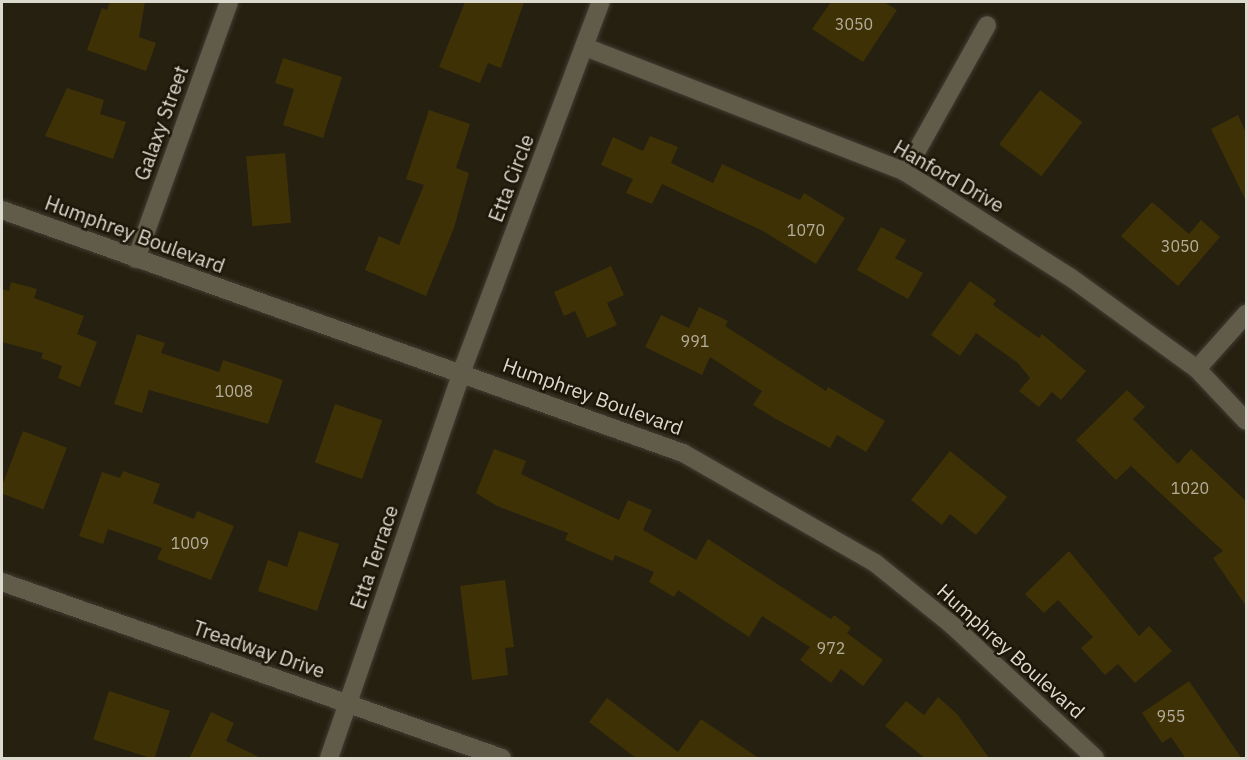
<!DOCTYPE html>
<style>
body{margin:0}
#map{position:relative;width:1248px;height:760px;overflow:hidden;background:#262011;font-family:"IBM Plex Sans",sans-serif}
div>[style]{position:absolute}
.building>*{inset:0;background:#3e3105;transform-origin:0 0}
.roads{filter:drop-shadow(0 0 2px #403c32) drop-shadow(0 0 2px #403c32)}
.street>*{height:18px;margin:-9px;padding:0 9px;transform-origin:9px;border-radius:9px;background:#615b4a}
.secondary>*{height:18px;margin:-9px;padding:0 9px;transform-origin:9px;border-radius:9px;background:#615b4a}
span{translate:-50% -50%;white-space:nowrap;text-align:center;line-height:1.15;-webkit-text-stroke:5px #1c1708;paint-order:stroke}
.number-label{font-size:16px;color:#b4af9c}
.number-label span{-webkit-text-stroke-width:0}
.street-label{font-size:20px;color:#dcd9cf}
.frame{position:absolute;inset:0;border:3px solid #dcd9cf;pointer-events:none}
</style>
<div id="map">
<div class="building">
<div style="clip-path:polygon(110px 2px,145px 2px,139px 37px,156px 43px,146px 71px,87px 50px,102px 8px,107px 10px)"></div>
<div style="clip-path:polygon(465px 2px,524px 2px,501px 68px,488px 63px,480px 83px,439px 67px)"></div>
<div style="clip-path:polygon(831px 2px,884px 2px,897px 10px,863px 62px,812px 29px)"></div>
<div style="clip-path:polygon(283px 58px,342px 77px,323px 138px,283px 125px,294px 89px,275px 83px)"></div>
<div style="clip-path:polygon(67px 88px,104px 100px,100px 114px,126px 122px,113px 159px,45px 136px)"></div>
<div style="left:1040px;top:90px;width:53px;height:68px;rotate:37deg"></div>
<div style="clip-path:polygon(429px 110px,470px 124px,456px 168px,469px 173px,454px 228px,426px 296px,365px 270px,379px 236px,399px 245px,424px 185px,406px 179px)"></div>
<div style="clip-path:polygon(1238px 115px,1246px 133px,1246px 201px,1211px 129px)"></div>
<div style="clip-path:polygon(650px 136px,678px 147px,671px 163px,713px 183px,722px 164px,800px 200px,804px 193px,845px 218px,816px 264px,763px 231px,662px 184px,652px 204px,626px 193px,633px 179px,601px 165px,613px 137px,643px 151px)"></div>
<div style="left:285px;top:153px;width:70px;height:39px;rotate:85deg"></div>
<div style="clip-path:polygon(1152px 202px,1189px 234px,1201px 220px,1220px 237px,1178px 286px,1121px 236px)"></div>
<div style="clip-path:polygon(881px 227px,906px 240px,895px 258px,923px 273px,908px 299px,857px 270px)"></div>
<div style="clip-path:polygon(611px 266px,624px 295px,607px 303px,617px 325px,587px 338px,575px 311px,564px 316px,554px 292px)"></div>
<div style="clip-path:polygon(970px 281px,996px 300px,993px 305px,1039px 338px,1042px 334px,1086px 371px,1061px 400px,1052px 392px,1039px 407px,1019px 391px,1030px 378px,1018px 363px,976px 333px,960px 356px,931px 335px)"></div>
<div style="clip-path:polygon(11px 282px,37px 289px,34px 298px,84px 316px,77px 334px,97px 342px,80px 387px,58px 378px,62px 366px,41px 358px,43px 353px,2px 342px,2px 289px,9px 291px)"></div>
<div style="clip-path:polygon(699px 307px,728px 321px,725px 326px,826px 391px,828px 387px,885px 421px,866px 452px,837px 435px,830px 448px,774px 418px,753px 405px,762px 391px,710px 357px,702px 375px,645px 347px,661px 315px,689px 328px)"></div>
<div style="clip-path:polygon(137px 334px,165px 343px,161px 353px,219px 372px,223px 360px,283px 380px,268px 424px,149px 390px,142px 413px,114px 404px)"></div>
<div style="clip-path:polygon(1127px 390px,1145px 407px,1133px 419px,1178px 464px,1191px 449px,1246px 501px,1246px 606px,1213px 558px,1223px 551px,1131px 466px,1116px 480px,1076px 440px)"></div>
<div style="left:335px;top:404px;width:50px;height:62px;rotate:19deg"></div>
<div style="left:23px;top:431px;width:47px;height:66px;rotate:21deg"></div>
<div style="clip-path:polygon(494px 449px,526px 461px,521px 474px,619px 520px,628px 500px,652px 510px,643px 530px,696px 560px,708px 539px,831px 619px,834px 615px,851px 628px,847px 633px,883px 660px,863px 686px,841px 669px,831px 683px,800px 660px,810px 647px,762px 616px,749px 637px,678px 590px,674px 597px,649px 582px,654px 572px,615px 555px,613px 561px,565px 540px,568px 533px,497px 506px,476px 493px)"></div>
<div style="clip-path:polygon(950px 451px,1007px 497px,976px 535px,950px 514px,942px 525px,911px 500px)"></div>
<div style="clip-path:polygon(123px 471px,160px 484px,153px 503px,194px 519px,197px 511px,234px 526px,211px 580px,157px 559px,162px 548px,108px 529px,103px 544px,79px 536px,102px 472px,120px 478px)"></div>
<div style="clip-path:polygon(299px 531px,339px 544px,317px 611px,258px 591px,268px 560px,287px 567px)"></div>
<div style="clip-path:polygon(1069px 551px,1139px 636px,1149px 626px,1172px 651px,1135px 683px,1118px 664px,1105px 675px,1081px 648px,1093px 637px,1058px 600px,1044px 613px,1025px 594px)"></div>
<div style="clip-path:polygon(505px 580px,514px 647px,505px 648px,508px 675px,472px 680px,460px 586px)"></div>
<div style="clip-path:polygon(1189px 681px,1242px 759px,1186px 759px,1171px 737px,1162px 743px,1142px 713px)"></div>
<div style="left:109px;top:691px;width:64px;height:51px;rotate:18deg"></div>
<div style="clip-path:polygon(938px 697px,957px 714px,990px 759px,926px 759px,885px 726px,906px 701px,924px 715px)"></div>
<div style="clip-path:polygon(607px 698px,678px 752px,701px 719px,760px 759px,637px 759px,589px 722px)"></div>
<div style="clip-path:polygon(211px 712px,234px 723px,226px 741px,263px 759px,189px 759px)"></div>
</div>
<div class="roads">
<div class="street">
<div style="left:585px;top:47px;width:344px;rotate:21.3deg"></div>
<div style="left:905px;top:172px;width:196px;rotate:32.5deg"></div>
<div style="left:1070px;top:277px;width:157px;rotate:35.9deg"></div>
<div style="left:1197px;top:369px;width:71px;rotate:46.7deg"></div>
<div style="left:905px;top:172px;width:168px;rotate:-60.8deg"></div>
<div style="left:136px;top:259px;width:273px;rotate:-70.1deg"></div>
<div style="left:1197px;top:369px;width:74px;rotate:-48.3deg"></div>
<div style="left:2px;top:582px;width:530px;rotate:19.39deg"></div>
<div style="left:329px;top:758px;width:409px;rotate:-71deg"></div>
<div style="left:462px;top:371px;width:394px;rotate:-69.4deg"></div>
</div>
<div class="secondary">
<div style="left:2px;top:210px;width:723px;rotate:19.64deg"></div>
<div style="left:683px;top:453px;width:221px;rotate:29.8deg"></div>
<div style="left:875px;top:563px;width:99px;rotate:38.8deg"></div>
<div style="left:952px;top:625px;width:195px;rotate:42.9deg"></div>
</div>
</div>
<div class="number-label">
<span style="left:854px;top:24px">3050</span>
<span style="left:806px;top:230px">1070</span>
<span style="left:1180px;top:246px">3050</span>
<span style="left:695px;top:341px">991</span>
<span style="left:234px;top:391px">1008</span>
<span style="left:1190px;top:488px">1020</span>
<span style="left:190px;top:543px">1009</span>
<span style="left:831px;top:648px">972</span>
<span style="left:1171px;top:716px">955</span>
</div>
<div class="street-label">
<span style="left:161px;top:123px;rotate:-70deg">Galaxy Street</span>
<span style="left:949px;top:176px;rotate:30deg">Hanford Drive</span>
<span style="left:511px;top:178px;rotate:-69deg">Etta Circle</span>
<span style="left:135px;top:234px;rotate:20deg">Humphrey Boulevard</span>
<span style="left:593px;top:396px;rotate:20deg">Humphrey Boulevard</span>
<span style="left:374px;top:557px;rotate:-71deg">Etta Terrace</span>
<span style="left:259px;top:649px;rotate:19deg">Treadway Drive</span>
<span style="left:1011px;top:651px;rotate:42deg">Humphrey Boulevard</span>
</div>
<div class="frame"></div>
</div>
